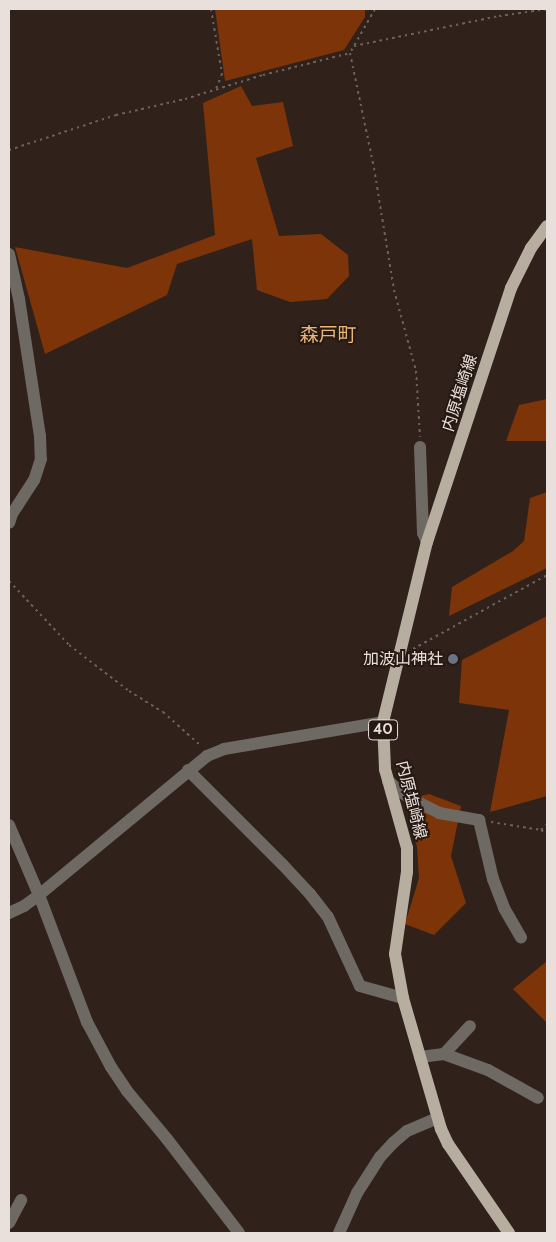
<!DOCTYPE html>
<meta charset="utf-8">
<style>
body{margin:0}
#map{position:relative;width:556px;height:1242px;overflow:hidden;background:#30221b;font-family:Cabin,"Noto Sans JP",sans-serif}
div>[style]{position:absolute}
.forest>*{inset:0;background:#7d3409}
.path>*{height:2px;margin-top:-1px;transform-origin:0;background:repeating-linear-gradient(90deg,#6e615b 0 2.5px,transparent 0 6.5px)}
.minor>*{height:12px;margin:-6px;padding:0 6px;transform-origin:6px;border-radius:6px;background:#6e6a63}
.major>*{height:12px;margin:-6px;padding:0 6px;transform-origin:6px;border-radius:6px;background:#b7aea0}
.dots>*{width:14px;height:14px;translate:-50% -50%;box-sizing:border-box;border:2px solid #261812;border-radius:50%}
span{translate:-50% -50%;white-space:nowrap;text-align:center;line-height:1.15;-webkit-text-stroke:4px #261812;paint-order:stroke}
.shield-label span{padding:1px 4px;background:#261812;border:1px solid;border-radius:4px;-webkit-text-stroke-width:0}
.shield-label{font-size:15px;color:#eae0db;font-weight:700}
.street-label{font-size:16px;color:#eae0db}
.poi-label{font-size:16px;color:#eae0db}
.right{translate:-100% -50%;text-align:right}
.quarter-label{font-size:19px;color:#ebb778}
.frame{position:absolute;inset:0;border:10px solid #eae0db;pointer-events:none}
</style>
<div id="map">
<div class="forest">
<div style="clip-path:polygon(215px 9px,365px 9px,365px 17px,344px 50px,225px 81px)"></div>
<div style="clip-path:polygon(241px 86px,252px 106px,283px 102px,293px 146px,256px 158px,279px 236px,321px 234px,348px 255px,349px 276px,327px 299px,290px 302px,257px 290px,252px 239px,177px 264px,167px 295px,45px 354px,15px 247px,127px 268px,215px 235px,203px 103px)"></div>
<div style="clip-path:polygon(547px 399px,547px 441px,506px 441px,519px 405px)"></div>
<div style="clip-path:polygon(547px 492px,547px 568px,449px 616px,452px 587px,513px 551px,524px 541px,530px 498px)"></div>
<div style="clip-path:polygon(547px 616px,547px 796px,490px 812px,509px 710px,459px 703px,462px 660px)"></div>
<div style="clip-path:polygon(429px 794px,461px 806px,451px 856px,466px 903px,434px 935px,405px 924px,419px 878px,417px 847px,405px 800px)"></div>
<div style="clip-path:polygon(547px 961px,547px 1023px,513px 989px)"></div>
</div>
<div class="path">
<div style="left:211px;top:9px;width:66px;rotate:80.4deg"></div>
<div style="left:222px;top:74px;width:16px;rotate:112deg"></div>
<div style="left:375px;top:9px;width:51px;rotate:119.6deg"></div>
<div style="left:350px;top:53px;width:117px;rotate:78.2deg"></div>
<div style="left:374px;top:168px;width:124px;rotate:80.7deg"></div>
<div style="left:394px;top:290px;width:84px;rotate:74.8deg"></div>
<div style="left:416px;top:371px;width:66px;rotate:86.5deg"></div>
<div style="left:354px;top:46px;width:148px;rotate:-11.7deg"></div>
<div style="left:499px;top:16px;width:49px;rotate:-8.3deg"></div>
<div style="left:9px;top:150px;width:113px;rotate:-18.1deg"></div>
<div style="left:116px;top:115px;width:71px;rotate:-13.1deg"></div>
<div style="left:185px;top:99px;width:82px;rotate:-17.1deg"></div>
<div style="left:263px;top:75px;width:90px;rotate:-14.2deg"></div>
<div style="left:9px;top:581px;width:88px;rotate:46.8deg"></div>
<div style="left:69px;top:645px;width:76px;rotate:37.5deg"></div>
<div style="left:129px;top:691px;width:40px;rotate:32deg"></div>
<div style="left:163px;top:712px;width:51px;rotate:41.8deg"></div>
<div style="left:413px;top:649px;width:153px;rotate:-28.9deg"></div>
<div style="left:491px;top:822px;width:51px;rotate:9.1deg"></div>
<div style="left:541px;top:830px;width:7px;rotate:34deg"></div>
<div style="left:541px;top:830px;width:8px;rotate:-45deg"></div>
</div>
<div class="minor">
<div style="left:9px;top:254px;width:46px;rotate:77.5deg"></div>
<div style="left:19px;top:299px;width:139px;rotate:81.3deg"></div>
<div style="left:40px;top:436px;width:23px;rotate:88deg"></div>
<div style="left:41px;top:459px;width:22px;rotate:108deg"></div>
<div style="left:34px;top:480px;width:40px;rotate:122.9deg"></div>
<div style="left:12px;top:514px;width:9px;rotate:108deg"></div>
<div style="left:420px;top:447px;width:86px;rotate:88deg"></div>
<div style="left:423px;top:533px;width:10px;rotate:66deg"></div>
<div style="left:188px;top:770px;width:134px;rotate:45deg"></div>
<div style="left:283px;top:865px;width:40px;rotate:47deg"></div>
<div style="left:310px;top:894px;width:29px;rotate:52deg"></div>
<div style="left:328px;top:917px;width:76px;rotate:65.1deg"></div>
<div style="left:360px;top:986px;width:45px;rotate:15.6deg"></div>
<div style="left:388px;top:781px;width:26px;rotate:39deg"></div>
<div style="left:408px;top:797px;width:35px;rotate:27deg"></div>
<div style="left:439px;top:813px;width:41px;rotate:9.9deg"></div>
<div style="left:479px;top:820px;width:61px;rotate:76.7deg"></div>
<div style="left:493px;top:879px;width:31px;rotate:69deg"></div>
<div style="left:504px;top:908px;width:34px;rotate:60deg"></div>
<div style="left:9px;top:825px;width:76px;rotate:66.8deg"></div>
<div style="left:39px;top:895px;width:136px;rotate:69.3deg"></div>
<div style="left:87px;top:1022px;width:51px;rotate:61.9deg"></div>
<div style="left:111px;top:1067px;width:29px;rotate:56deg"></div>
<div style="left:127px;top:1091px;width:62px;rotate:50.2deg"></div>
<div style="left:167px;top:1139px;width:118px;rotate:52.5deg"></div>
<div style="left:9px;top:913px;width:17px;rotate:-25deg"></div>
<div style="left:24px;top:906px;width:19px;rotate:-36deg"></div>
<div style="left:39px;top:895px;width:218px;rotate:-39.6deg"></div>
<div style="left:207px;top:756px;width:18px;rotate:-22deg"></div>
<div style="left:224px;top:749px;width:161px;rotate:-9.6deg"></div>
<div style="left:444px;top:1054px;width:38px;rotate:-47deg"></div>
<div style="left:420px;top:1057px;width:24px;rotate:-7deg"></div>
<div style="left:444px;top:1054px;width:47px;rotate:20deg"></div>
<div style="left:488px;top:1070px;width:57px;rotate:29.2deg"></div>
<div style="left:9px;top:1223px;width:26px;rotate:-62deg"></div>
<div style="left:339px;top:1233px;width:44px;rotate:-65.8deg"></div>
<div style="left:357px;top:1193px;width:43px;rotate:-57.4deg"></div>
<div style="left:380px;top:1157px;width:19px;rotate:-47deg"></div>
<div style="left:393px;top:1143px;width:18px;rotate:-41deg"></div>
<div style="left:407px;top:1131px;width:33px;rotate:-23deg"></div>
</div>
<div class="major">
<div style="left:509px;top:1233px;width:108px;rotate:-124.4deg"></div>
<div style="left:448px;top:1144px;width:17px;rotate:-115deg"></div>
<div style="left:441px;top:1129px;width:136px;rotate:-106.2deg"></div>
<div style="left:403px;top:998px;width:45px;rotate:-100.3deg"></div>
<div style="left:395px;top:954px;width:83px;rotate:-81.7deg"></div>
<div style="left:407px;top:872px;width:24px;rotate:-90deg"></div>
<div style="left:407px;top:848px;width:82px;rotate:-105.6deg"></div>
<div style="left:385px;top:769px;width:47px;rotate:-92.4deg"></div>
<div style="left:383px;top:722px;width:185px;rotate:-76.3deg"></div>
<div style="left:427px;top:542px;width:268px;rotate:-71.7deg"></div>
<div style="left:511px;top:288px;width:45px;rotate:-63.4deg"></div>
<div style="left:531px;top:248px;width:27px;rotate:-54deg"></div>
</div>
<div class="dots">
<div style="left:453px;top:659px;background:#6b7280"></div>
</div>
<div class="shield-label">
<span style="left:383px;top:730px">40</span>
</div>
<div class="street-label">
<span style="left:460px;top:393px;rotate:-72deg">内原塩崎線</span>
<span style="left:411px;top:800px;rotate:76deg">内原塩崎線</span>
</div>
<div class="poi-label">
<span class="right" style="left:443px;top:659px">加波山神社</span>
</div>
<div class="quarter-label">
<span style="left:328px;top:335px">森戸町</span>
</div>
<div class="frame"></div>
</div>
